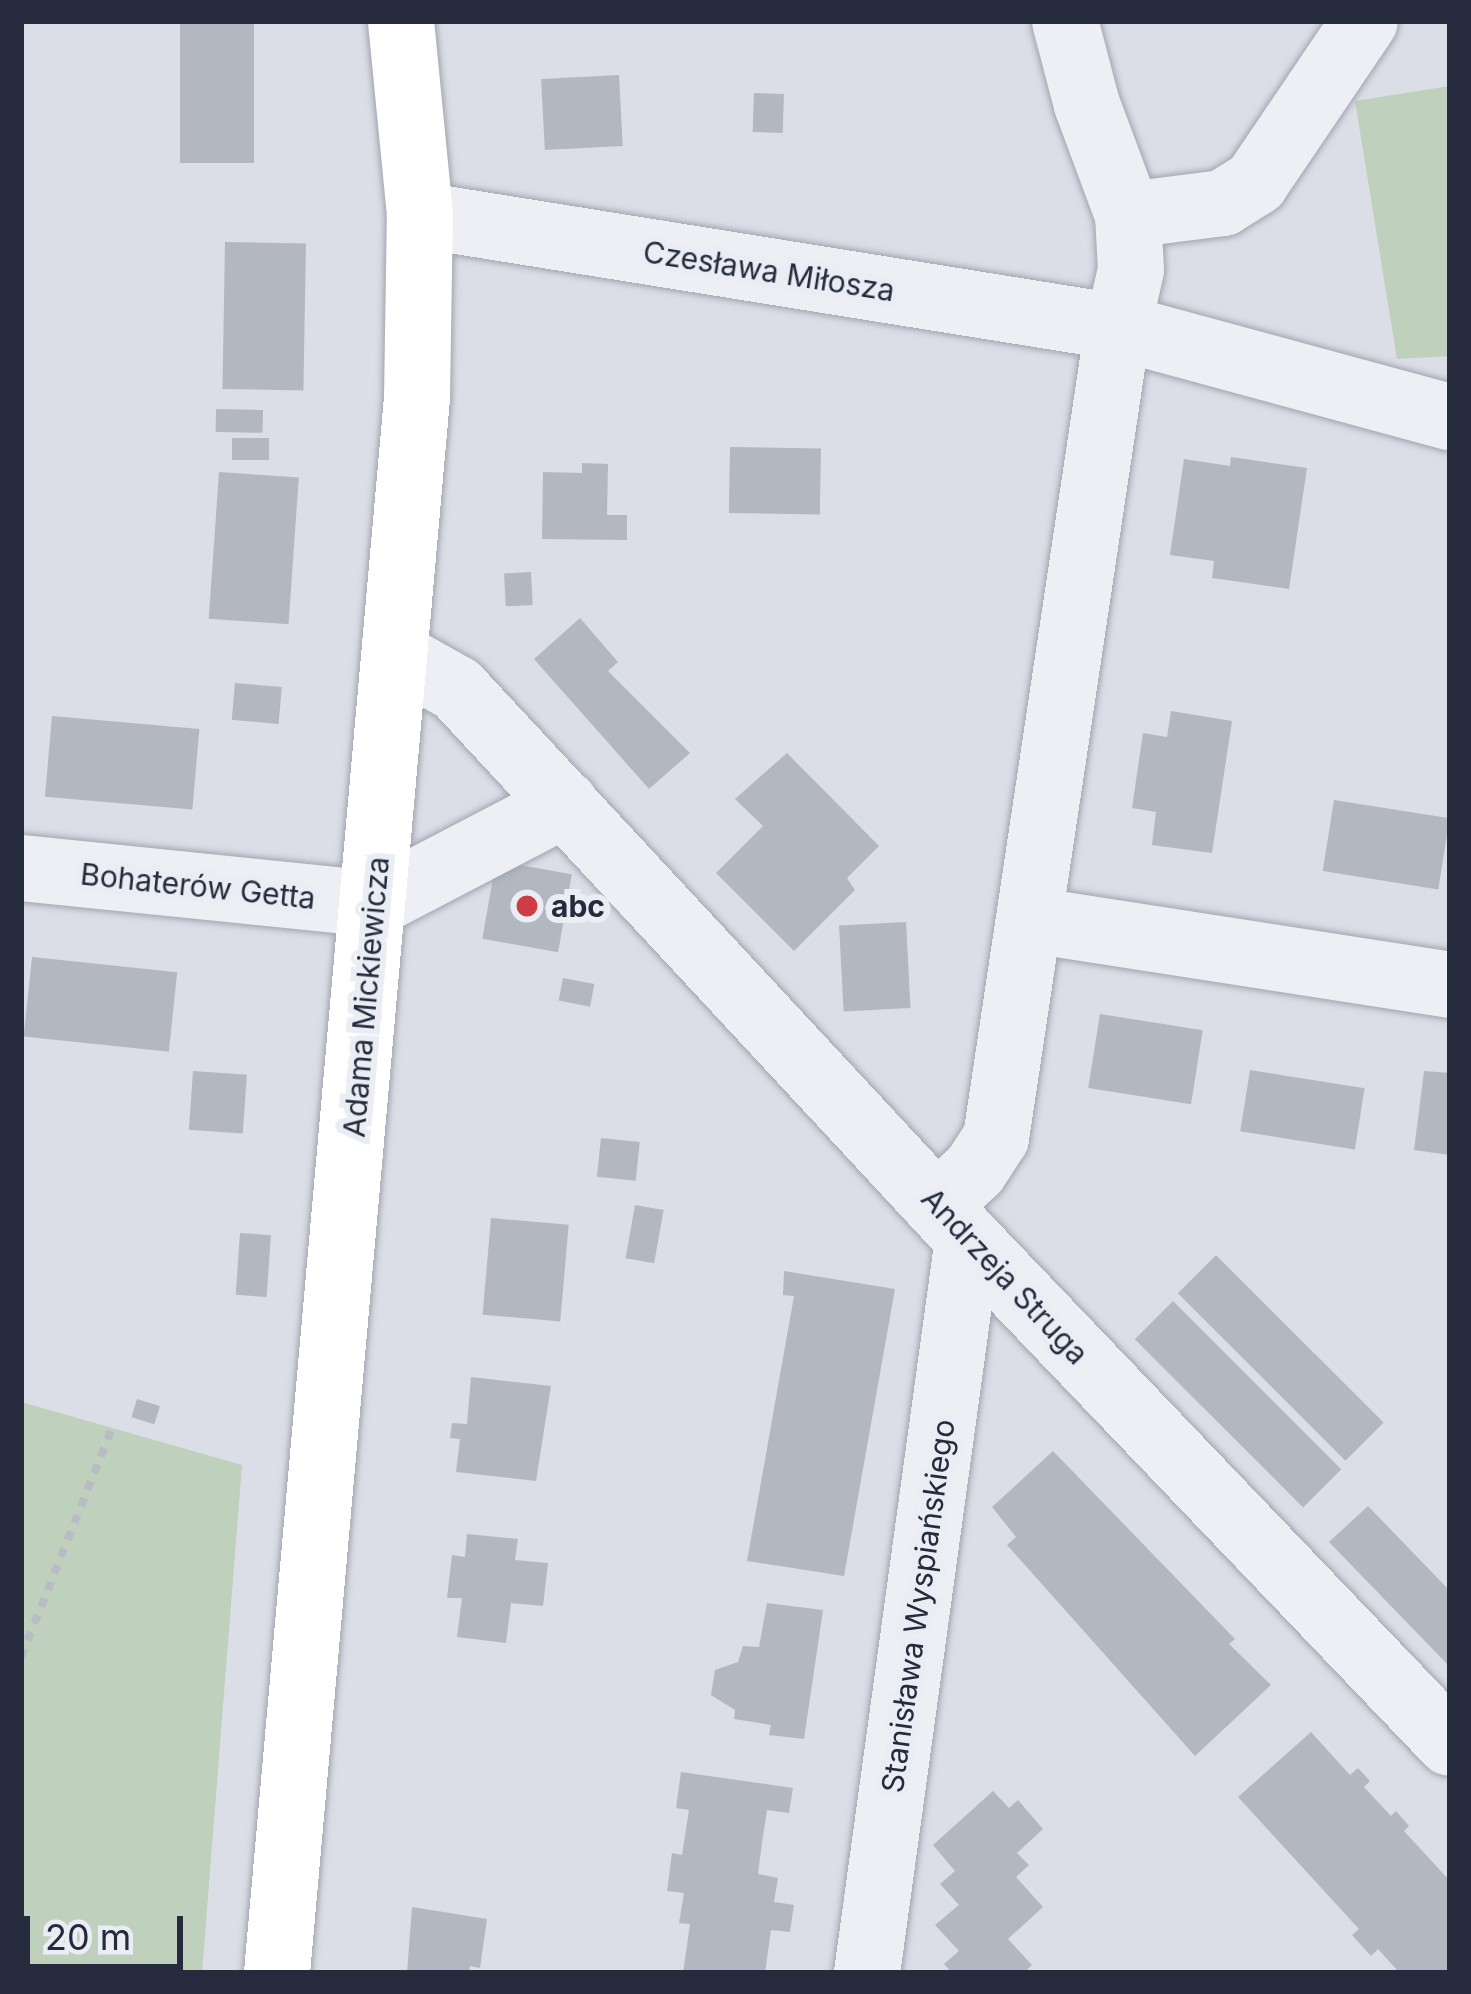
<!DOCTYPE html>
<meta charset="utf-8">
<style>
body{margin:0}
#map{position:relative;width:1471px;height:1994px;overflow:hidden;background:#dbdee6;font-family:Inter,sans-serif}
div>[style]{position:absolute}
.green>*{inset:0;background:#bfd0bc}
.building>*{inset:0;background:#b2b7c2;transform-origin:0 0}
.path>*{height:8px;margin-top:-4px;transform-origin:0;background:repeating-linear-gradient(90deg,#babcc4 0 9px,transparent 0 18px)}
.roads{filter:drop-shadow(0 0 3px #a1a5b0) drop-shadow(0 0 3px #a1a5b0)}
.minor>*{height:66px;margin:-33px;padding:0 33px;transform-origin:33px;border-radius:33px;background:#eeeff4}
.major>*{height:66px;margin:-33px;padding:0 33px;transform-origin:33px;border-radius:33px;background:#fff}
.dots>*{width:33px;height:33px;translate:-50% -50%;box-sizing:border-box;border:6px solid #eaedf4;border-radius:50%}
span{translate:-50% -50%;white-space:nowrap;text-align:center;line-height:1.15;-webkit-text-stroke:12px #eaedf4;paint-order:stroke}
.street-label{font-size:30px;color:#252b3c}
.poi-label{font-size:30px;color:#252b3c;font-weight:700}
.left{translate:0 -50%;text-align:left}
.frame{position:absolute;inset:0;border:24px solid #252b3c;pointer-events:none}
.scale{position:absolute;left:24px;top:1916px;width:159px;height:54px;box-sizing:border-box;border:6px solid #252b3c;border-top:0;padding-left:15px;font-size:36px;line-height:42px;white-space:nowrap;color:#252b3c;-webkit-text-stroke:9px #eaedf4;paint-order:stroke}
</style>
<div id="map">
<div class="green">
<div style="clip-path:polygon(1450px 86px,1450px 356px,1397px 359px,1355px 101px)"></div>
<div style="clip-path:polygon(21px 1402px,242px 1465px,202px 1973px,21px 1973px)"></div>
</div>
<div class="building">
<div style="left:180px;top:21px;width:74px;height:142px"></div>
<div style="left:619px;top:75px;width:71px;height:78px;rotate:87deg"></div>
<div style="left:754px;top:93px;width:30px;height:39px;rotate:2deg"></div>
<div style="left:225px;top:242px;width:81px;height:147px;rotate:1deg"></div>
<div style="left:216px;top:409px;width:47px;height:23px;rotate:1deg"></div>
<div style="left:232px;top:438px;width:37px;height:22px"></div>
<div style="left:730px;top:447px;width:91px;height:66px;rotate:1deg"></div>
<div style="clip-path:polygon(1231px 457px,1307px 468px,1289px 589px,1212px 578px,1214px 561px,1170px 555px,1184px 459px,1230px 466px)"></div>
<div style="clip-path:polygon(582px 463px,608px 464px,607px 515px,627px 515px,627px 540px,542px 539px,543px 472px,582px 473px)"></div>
<div style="left:219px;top:472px;width:80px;height:147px;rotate:4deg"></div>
<div style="left:531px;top:572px;width:33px;height:27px;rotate:87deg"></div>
<div style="clip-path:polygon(580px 618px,618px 662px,608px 671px,690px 753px,649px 789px,534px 659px)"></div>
<div style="left:235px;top:683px;width:47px;height:37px;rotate:5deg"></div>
<div style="clip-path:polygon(1171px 711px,1232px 721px,1212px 853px,1152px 845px,1156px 812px,1132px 808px,1143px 733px,1167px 737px)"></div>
<div style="left:52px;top:716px;width:148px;height:81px;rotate:5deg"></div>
<div style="clip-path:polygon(787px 753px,879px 846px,847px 878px,855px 890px,794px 951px,716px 873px,763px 826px,735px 799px)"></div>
<div style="left:1334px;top:800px;width:117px;height:72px;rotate:9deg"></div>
<div style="left:496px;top:861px;width:77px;height:79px;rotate:10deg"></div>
<div style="left:906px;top:922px;width:86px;height:67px;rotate:87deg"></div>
<div style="left:32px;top:957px;width:146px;height:80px;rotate:6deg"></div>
<div style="left:563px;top:978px;width:32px;height:23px;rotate:11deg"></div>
<div style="left:1100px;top:1014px;width:104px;height:75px;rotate:9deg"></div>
<div style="left:1250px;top:1070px;width:116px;height:62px;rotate:9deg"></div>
<div style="left:193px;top:1071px;width:54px;height:59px;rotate:4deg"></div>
<div style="clip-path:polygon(1424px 1071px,1450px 1073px,1450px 1155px,1414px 1150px)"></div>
<div style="left:601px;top:1138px;width:39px;height:39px;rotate:6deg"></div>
<div style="left:635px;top:1205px;width:29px;height:54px;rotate:10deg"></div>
<div style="left:491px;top:1218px;width:78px;height:97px;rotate:5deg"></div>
<div style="left:240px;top:1233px;width:31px;height:62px;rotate:4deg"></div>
<div style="left:1216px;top:1255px;width:237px;height:54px;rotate:45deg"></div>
<div style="clip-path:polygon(784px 1271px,895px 1289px,844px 1576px,747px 1561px,794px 1296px,783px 1295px)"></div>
<div style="left:1173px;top:1301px;width:238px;height:54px;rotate:45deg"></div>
<div style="clip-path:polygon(471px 1377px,551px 1386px,536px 1481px,456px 1472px,460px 1439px,450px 1438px,452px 1423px,467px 1424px)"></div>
<div style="left:137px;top:1399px;width:24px;height:19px;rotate:17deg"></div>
<div style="clip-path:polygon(1053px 1451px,1235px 1639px,1229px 1644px,1271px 1685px,1195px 1756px,1007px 1545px,1016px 1537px,992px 1507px)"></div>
<div style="clip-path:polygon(1368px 1506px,1450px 1591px,1450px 1667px,1329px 1542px)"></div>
<div style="clip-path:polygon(467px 1534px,518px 1539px,515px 1560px,548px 1563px,543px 1606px,511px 1603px,506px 1643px,457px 1637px,462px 1598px,447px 1598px,452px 1555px,465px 1557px)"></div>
<div style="clip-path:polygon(767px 1603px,823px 1610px,804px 1739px,769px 1735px,771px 1725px,734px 1719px,735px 1710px,711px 1695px,715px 1670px,738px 1662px,743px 1646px,759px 1647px)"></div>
<div style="clip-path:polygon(1311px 1732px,1350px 1775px,1358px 1768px,1370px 1781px,1364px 1787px,1391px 1816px,1396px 1811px,1409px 1826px,1404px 1831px,1450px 1881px,1450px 1973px,1393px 1973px,1397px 1970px,1378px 1949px,1371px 1956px,1352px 1935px,1359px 1929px,1238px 1797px)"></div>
<div style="clip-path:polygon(681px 1772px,793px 1788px,789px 1813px,767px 1810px,762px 1843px,758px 1874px,778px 1878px,774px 1902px,794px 1905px,790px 1932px,771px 1930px,765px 1973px,683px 1973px,690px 1924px,679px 1923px,684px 1893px,667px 1891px,672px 1853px,682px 1855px,689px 1810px,676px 1808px)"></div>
<div style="clip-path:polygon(993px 1791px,1009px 1808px,1018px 1800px,1043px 1829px,1017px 1853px,1029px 1865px,1016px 1877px,1043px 1907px,1008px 1939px,1032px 1965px,1024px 1973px,952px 1973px,944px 1964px,959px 1951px,935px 1925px,959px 1905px,940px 1884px,955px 1871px,933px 1845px)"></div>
<div style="clip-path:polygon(412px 1907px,487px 1919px,480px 1968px,470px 1966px,469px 1973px,407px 1973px)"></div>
</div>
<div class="path">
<div style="left:21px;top:1657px;width:246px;rotate:-68.3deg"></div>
</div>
<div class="roads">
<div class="minor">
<div style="left:420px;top:215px;width:707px;rotate:9.12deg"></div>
<div style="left:1118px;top:327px;width:344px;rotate:15.2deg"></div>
<div style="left:1128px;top:215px;width:96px;rotate:-7.2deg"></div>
<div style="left:1223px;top:203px;width:39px;rotate:-32deg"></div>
<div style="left:1256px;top:182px;width:194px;rotate:-55.9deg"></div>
<div style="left:398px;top:656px;width:68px;rotate:29.2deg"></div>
<div style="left:457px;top:689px;width:751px;rotate:47.11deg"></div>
<div style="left:968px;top:1239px;width:697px;rotate:46.28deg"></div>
<div style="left:21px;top:868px;width:355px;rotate:5.8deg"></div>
<div style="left:374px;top:904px;width:216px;rotate:-27.6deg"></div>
<div style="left:1031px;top:920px;width:424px;rotate:8.8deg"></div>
<div style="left:938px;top:1204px;width:50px;rotate:-42.6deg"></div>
<div style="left:975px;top:1170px;width:38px;rotate:-57deg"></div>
<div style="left:996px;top:1138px;width:820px;rotate:-81.45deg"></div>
<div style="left:1118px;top:327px;width:58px;rotate:-77.2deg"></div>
<div style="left:1131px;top:270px;width:55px;rotate:-93.1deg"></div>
<div style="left:1128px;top:215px;width:117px;rotate:-110.4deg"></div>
<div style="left:1087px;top:105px;width:87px;rotate:-104.7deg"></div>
<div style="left:867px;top:1973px;width:741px;rotate:-82.17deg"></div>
</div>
<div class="major">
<div style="left:277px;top:1973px;width:1581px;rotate:-84.92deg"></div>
<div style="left:417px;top:398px;width:183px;rotate:-89.1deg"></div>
<div style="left:420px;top:215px;width:195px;rotate:-95.6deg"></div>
</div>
</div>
<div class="dots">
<div style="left:527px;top:906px;background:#ce3d44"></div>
</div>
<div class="street-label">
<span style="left:769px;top:271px;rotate:9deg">Czesława Miłosza</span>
<span style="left:198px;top:886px;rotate:6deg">Bohaterów Getta</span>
<span style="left:366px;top:997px;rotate:-85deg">Adama Mickiewicza</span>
<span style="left:1005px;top:1276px;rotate:47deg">Andrzeja Struga</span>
<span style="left:918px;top:1606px;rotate:-82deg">Stanisława Wyspiańskiego</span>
</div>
<div class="poi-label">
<span class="left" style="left:551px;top:906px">abc</span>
</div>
<div class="frame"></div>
<div class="scale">20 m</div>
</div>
